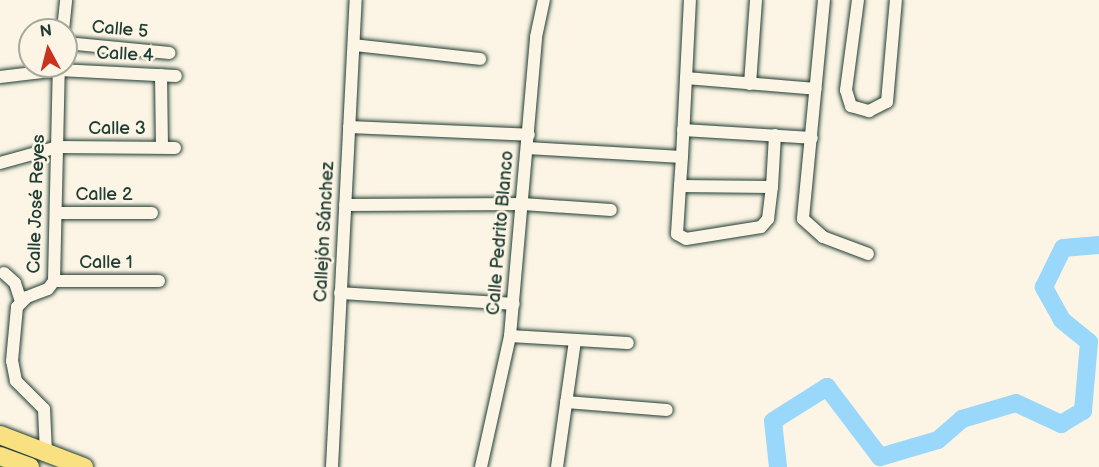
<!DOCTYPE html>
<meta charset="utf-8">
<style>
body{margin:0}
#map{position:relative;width:1099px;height:467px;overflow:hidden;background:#fcf5e5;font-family:"Balsamiq Sans",sans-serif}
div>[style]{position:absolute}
.river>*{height:18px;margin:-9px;padding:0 9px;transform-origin:9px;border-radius:9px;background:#99d8fa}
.roads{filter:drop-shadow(0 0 2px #1f3d34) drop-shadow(0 0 2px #1f3d34)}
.minor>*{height:12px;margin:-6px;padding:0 6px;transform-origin:6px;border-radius:6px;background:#fcf5e5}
.highway>*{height:18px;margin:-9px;padding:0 9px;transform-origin:9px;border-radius:9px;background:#f9e181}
span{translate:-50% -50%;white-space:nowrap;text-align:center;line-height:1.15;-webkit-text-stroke:5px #fcf5e5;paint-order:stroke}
.street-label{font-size:18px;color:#1f3d34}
.north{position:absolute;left:18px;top:18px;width:60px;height:60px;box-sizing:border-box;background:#fcf5e5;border:2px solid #a4ab9e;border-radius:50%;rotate:353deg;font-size:16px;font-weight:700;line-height:24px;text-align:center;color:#1f3d34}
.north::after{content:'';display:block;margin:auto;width:21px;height:27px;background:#c8321e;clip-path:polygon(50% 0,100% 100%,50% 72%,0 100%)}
</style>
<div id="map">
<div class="river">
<div style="left:778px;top:467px;width:46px;rotate:-96.2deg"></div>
<div style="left:773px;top:421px;width:64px;rotate:-32.2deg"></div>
<div style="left:827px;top:387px;width:88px;rotate:52.9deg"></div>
<div style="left:880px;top:457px;width:60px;rotate:-16.3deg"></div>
<div style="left:938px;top:440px;width:32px;rotate:-41deg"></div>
<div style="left:962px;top:419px;width:56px;rotate:-16.5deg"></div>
<div style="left:1016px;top:403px;width:50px;rotate:25deg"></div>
<div style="left:1061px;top:424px;width:26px;rotate:-31deg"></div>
<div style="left:1083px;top:411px;width:69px;rotate:-85deg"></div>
<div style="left:1089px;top:342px;width:35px;rotate:-141deg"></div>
<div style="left:1062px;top:320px;width:38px;rotate:-119deg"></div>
<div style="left:1044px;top:287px;width:43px;rotate:-64deg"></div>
<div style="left:1063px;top:248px;width:36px;rotate:-5deg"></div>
</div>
<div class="roads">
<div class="minor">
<div style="left:824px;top:0;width:220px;rotate:95.5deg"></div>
<div style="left:803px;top:219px;width:27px;rotate:42deg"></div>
<div style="left:823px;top:237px;width:48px;rotate:20.7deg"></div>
<div style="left:858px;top:0;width:91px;rotate:97.6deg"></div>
<div style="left:846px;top:90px;width:17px;rotate:73deg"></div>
<div style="left:851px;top:106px;width:19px;rotate:16deg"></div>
<div style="left:869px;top:111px;width:20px;rotate:-27deg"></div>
<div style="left:887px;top:102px;width:102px;rotate:-85deg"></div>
<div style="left:63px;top:30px;width:30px;rotate:-84deg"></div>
<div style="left:66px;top:43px;width:104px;rotate:5.5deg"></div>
<div style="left:354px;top:45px;width:127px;rotate:6.3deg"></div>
<div style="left:161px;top:75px;width:72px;rotate:89.2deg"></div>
<div style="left:0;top:77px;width:59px;rotate:-6.8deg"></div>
<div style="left:59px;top:70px;width:117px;rotate:2.9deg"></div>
<div style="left:686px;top:78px;width:130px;rotate:4.8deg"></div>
<div style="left:750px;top:84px;width:84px;rotate:-85.9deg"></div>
<div style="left:349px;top:127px;width:180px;rotate:2.5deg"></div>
<div style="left:683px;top:130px;width:129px;rotate:3.5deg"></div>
<div style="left:527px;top:148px;width:155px;rotate:3.3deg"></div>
<div style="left:682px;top:157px;width:157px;rotate:-87.1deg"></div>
<div style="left:682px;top:157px;width:29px;rotate:94deg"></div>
<div style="left:680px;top:186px;width:92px;rotate:0.6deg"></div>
<div style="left:772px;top:187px;width:52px;rotate:-86.7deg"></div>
<div style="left:0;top:163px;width:60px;rotate:-15.4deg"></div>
<div style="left:58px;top:147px;width:117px;rotate:0.5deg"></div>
<div style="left:680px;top:186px;width:48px;rotate:93.6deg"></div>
<div style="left:677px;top:234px;width:10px;rotate:29deg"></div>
<div style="left:686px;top:239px;width:76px;rotate:-9.1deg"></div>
<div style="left:761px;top:227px;width:11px;rotate:-49deg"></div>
<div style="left:768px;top:219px;width:32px;rotate:-83deg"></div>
<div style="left:345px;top:205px;width:178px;rotate:-0.3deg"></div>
<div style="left:523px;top:204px;width:88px;rotate:3.9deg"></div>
<div style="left:56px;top:213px;width:96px"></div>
<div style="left:4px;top:273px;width:15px;rotate:42deg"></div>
<div style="left:15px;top:283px;width:19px;rotate:72deg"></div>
<div style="left:54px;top:281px;width:105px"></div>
<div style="left:340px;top:293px;width:174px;rotate:3.6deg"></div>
<div style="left:510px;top:336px;width:118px;rotate:3.4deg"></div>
<div style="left:566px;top:402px;width:101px;rotate:4.5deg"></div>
<div style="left:46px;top:453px;width:44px;rotate:-92.6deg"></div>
<div style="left:44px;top:409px;width:40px;rotate:-135deg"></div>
<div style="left:16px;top:381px;width:20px;rotate:-101deg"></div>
<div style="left:12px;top:361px;width:54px;rotate:-84.7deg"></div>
<div style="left:17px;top:307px;width:14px;rotate:-45deg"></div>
<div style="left:27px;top:297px;width:22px;rotate:-21deg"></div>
<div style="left:48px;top:289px;width:10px;rotate:-53deg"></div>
<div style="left:54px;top:281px;width:215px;rotate:-88.7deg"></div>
<div style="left:332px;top:467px;width:468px;rotate:-87.1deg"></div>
<div style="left:481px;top:467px;width:134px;rotate:-77.5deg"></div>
<div style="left:510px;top:336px;width:300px;rotate:-85deg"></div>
<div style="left:536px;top:37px;width:38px;rotate:-78deg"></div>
<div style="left:557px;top:467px;width:128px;rotate:-81.9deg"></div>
</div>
<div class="highway">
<div style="left:0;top:435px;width:90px;rotate:20.9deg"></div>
<div style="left:0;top:456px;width:32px;rotate:20deg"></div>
</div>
</div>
<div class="street-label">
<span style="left:120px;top:30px;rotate:5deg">Calle 5</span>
<span style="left:125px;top:55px;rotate:3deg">Calle 4</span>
<span style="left:117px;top:129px">Calle 3</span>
<span style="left:104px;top:195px">Calle 2</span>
<span style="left:37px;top:204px;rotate:-88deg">Calle José Reyes</span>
<span style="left:325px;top:232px;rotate:-87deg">Callejón Sánchez</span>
<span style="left:501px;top:233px;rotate:-85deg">Calle Pedrito Blanco</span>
<span style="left:106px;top:263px">Calle 1</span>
</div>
<div class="north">N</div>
</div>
